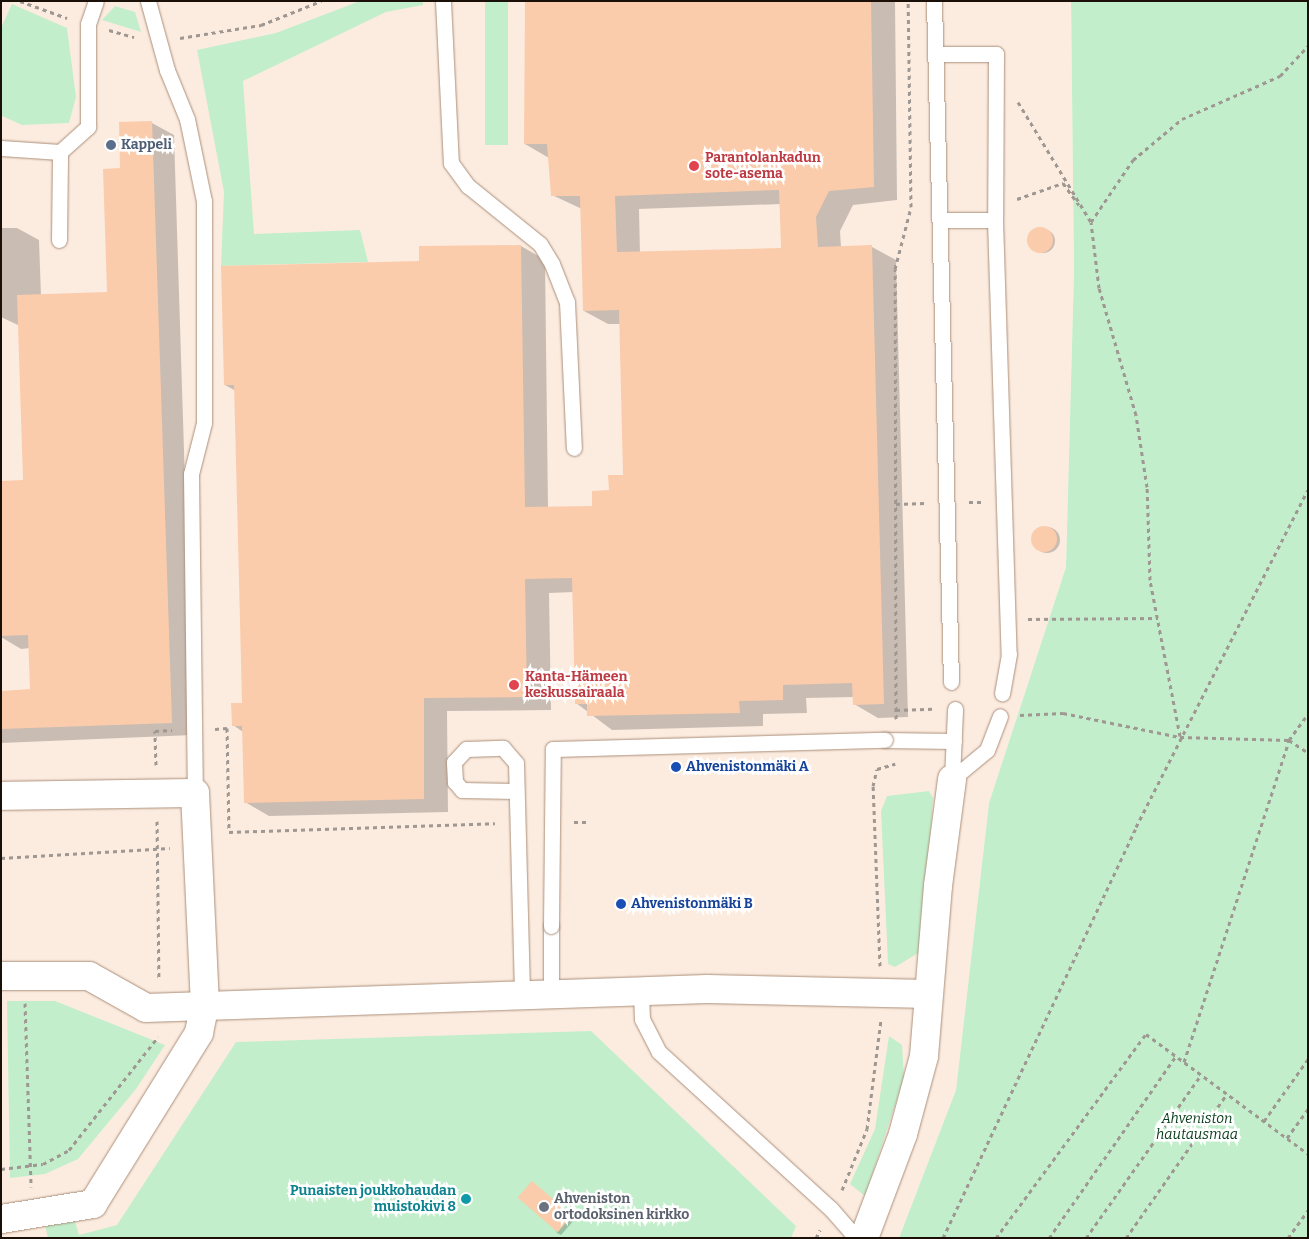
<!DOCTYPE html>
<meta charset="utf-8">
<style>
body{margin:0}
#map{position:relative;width:1309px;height:1239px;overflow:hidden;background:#fff8f4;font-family:Bitter,serif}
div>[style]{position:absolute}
.medical>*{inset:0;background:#fcece0}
.green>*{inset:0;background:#c3eecb;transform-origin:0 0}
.shadow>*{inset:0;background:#0003}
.round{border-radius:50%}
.building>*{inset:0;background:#fbccab;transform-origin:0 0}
.path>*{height:3px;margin-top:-1.5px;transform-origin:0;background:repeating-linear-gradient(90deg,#9f9791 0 4px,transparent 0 8px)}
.roads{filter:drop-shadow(0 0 1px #ac8f7a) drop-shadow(0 0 1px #ac8f7a)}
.service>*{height:15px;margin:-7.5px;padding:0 7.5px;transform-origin:7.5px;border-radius:7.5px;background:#fff}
.minor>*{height:28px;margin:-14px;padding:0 14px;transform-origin:14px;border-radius:14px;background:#fff}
.bridges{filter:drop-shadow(0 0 1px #ac8f7a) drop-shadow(0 0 1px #ac8f7a)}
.service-bridge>*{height:15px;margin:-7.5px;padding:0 7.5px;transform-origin:7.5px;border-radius:7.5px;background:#fff}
.dots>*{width:14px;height:14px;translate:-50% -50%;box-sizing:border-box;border:2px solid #fff;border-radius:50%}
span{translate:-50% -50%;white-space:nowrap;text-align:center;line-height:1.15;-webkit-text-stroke:5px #fff;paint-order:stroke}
.service-label{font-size:14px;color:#4e5e75;font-weight:700}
.left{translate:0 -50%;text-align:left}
.health-label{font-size:14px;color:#be3a42;font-weight:700}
.transit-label{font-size:14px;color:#164399;font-weight:700}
.park-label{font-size:14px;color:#083c1a;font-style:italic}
.culture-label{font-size:14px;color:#0d838f;font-weight:700}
.right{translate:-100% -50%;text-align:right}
.worship-label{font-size:14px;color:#5b616d;font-weight:700}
.frame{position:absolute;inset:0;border:2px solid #1a1008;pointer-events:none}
</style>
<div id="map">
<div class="medical">
<div style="clip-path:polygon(1px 1px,1071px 1px,1074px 271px,1066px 567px,989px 803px,956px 1090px,899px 1238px,1px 1238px)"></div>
</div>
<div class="green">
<div style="clip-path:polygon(360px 1px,423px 1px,423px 5px,386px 12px,243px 81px,254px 234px,360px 230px,368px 262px,221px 266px,224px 192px,197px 50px,276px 33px)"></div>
<div style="left:485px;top:1px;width:23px;height:144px"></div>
<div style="clip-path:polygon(1071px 1px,1308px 1px,1308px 1238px,899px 1238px,956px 1090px,989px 803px,1066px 567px,1074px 271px)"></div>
<div style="clip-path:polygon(12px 4px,67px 28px,76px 97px,69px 123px,22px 125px,2px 116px,1px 28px)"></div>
<div style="clip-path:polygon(115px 6px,135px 12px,141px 32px,102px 20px)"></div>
<div style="clip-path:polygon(929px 791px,933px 798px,923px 942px,920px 952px,895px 967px,888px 964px,881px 811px,887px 796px)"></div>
<div style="clip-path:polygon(7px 1001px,55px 1001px,165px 1045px,136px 1089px,78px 1159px,45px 1174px,10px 1178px)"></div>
<div style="clip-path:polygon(591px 1031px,796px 1226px,791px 1238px,48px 1238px,45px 1225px,74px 1218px,79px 1235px,117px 1225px,236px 1042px)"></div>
<div style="clip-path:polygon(889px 1036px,902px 1045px,904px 1078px,865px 1196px,850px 1184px,875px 1129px)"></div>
</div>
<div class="shadow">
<div style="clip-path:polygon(evenodd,525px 1px,895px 1px,897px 200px,853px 205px,840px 231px,841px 247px,872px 247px,896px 260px,908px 717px,878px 718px,854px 704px,854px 697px,806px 698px,807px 713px,763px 714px,763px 726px,612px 730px,576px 703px,574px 592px,549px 593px,551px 710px,447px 711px,448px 812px,269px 816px,245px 802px,243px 732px,233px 725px,243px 704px,236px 391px,225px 385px,420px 262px,420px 247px,521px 246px,545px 260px,548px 508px,594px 507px,624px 476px,620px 324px,608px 324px,584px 311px,582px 209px,552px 195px,549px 158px,525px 144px,525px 1px,781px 204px,782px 249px,640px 253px,639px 209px,781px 204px)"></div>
<div style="clip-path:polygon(152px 123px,174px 135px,193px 735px,1px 743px,1px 692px,31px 690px,30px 648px,21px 649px,1px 637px,1px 482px,25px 481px,20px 326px,1px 317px,1px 228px,17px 228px,39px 240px,41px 296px,108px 294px,122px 170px)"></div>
<div class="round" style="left:1031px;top:229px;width:24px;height:24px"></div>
<div class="round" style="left:1034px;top:527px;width:26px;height:26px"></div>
<div style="clip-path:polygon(532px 1182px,575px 1219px,561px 1235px,557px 1233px)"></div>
</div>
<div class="building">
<div style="clip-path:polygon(evenodd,525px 1px,871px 1px,874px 187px,829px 191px,816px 217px,818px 247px,872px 245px,884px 704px,853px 705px,852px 683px,783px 685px,783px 700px,739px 701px,740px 713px,587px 716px,587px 704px,575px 704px,572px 578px,525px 579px,527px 697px,424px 698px,424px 799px,244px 803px,242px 726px,232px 726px,231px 703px,242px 703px,238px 540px,234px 385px,224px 385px,221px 266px,419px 261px,419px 246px,521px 245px,525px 507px,592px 506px,592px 491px,609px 490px,608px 475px,623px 475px,619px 310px,583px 311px,580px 196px,551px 196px,547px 144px,524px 144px,525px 1px,779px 190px,781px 248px,617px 252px,615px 196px,779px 190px)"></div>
<div style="clip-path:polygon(152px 121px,172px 723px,1px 729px,1px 691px,30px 689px,28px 635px,1px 636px,1px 481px,23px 480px,17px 295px,107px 292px,103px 169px,120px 168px,119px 122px)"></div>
<div class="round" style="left:1027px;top:227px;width:26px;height:26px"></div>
<div class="round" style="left:1031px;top:526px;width:26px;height:26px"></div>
<div style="left:532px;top:1181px;width:53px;height:22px;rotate:41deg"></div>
</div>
<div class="path">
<div style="left:20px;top:1px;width:50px;rotate:19.9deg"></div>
<div style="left:109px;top:30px;width:26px;rotate:16deg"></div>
<div style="left:180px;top:38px;width:82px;rotate:-9.1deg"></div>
<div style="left:261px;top:25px;width:65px;rotate:-21.8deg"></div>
<div style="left:1018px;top:102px;width:140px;rotate:58.7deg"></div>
<div style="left:1017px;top:199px;width:49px;rotate:-19.2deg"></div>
<div style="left:1063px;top:183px;width:27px;rotate:54deg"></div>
<div style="left:969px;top:502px;width:13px"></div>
<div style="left:896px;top:504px;width:29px;rotate:-2deg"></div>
<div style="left:1028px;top:619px;width:130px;rotate:-0.4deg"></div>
<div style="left:896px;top:710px;width:38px;rotate:-2deg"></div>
<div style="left:1020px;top:715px;width:43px;rotate:-2.7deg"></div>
<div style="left:1063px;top:713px;width:119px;rotate:11.6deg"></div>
<div style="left:1180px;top:737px;width:109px;rotate:1.6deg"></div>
<div style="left:1289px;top:740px;width:23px;rotate:34deg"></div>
<div style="left:896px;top:719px;width:450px;rotate:-90.1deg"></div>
<div style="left:895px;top:269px;width:64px;rotate:-75.5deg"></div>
<div style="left:911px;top:207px;width:206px;rotate:-90.8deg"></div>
<div style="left:215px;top:729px;width:12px;rotate:-5deg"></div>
<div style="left:227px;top:728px;width:103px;rotate:88.9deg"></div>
<div style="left:1180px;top:736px;width:159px;rotate:-100.9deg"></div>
<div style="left:1150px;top:580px;width:93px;rotate:-91.8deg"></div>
<div style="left:1147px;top:487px;width:73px;rotate:-98.7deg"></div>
<div style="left:1136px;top:415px;width:132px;rotate:-106.2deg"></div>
<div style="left:1099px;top:288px;width:66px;rotate:-96.9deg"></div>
<div style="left:1091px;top:222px;width:75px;rotate:-55.9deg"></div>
<div style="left:1133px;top:160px;width:64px;rotate:-39.9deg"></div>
<div style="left:1182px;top:119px;width:107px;rotate:-23.7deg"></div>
<div style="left:1280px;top:76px;width:41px;rotate:-47deg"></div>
<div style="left:156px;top:765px;width:34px;rotate:-92deg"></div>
<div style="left:155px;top:731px;width:17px;rotate:-3deg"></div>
<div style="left:157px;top:821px;width:159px;rotate:89.3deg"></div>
<div style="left:574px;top:822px;width:12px"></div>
<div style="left:229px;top:832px;width:266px;rotate:-1.9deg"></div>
<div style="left:1px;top:858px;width:169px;rotate:-3.4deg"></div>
<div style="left:880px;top:966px;width:180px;rotate:-92.2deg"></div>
<div style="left:873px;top:786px;width:17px;rotate:-77deg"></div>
<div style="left:877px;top:769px;width:19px;rotate:-16deg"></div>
<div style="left:25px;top:1003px;width:184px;rotate:88.1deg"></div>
<div style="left:1184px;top:1062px;width:339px;rotate:-71.9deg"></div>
<div style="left:1289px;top:740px;width:32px;rotate:-54deg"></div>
<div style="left:1264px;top:1121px;width:76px;rotate:-54.6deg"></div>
<div style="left:1287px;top:1138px;width:36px;rotate:-54deg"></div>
<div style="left:1px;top:1169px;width:42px;rotate:-6.8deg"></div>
<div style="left:43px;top:1164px;width:30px;rotate:-28deg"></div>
<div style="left:69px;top:1150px;width:144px;rotate:-51.8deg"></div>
<div style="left:842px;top:1190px;width:66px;rotate:-67.7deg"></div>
<div style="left:867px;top:1129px;width:110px;rotate:-82.7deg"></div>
<div style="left:816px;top:1238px;width:9px;rotate:-63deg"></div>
<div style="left:943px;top:1238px;width:454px;rotate:-64.8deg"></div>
<div style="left:1136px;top:827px;width:378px;rotate:-63deg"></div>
<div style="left:996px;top:1238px;width:253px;rotate:-53.7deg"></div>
<div style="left:1146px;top:1034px;width:202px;rotate:36.5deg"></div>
<div style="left:1049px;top:1238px;width:222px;rotate:-55.1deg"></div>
<div style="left:1086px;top:1238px;width:199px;rotate:-54.8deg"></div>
<div style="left:1126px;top:1238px;width:176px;rotate:-55deg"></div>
<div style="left:1288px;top:1238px;width:34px;rotate:-54deg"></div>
</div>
<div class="roads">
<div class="service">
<div style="left:148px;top:1px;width:72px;rotate:74.6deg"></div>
<div style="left:167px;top:70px;width:53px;rotate:67.8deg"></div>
<div style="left:187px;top:119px;width:84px;rotate:78.3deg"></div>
<div style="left:204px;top:201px;width:222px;rotate:90deg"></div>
<div style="left:204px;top:423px;width:53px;rotate:104.3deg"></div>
<div style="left:191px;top:474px;width:319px;rotate:89.3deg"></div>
<div style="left:443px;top:1px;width:162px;rotate:87.2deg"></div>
<div style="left:451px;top:163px;width:29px;rotate:54deg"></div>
<div style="left:468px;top:186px;width:92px;rotate:38.9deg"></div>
<div style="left:540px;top:244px;width:23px;rotate:59deg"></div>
<div style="left:552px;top:264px;width:41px;rotate:68.5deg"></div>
<div style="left:567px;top:302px;width:146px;rotate:87.3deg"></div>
<div style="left:934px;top:1px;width:681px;rotate:88.57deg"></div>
<div style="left:936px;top:54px;width:60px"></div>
<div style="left:996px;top:54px;width:166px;rotate:90.3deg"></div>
<div style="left:1px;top:148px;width:59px;rotate:3.9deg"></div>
<div style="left:60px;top:152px;width:38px;rotate:-42deg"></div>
<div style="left:88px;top:127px;width:103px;rotate:-90deg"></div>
<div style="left:88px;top:24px;width:24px;rotate:-71deg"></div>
<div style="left:940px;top:220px;width:55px"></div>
<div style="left:995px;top:220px;width:434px;rotate:88.2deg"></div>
<div style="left:1009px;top:654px;width:40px;rotate:100deg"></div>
<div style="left:59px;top:240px;width:88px;rotate:-89.3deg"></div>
<div style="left:885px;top:740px;width:69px;rotate:0.8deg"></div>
<div style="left:952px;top:779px;width:45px;rotate:-39.6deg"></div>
<div style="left:987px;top:750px;width:36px;rotate:-69deg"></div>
<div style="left:952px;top:779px;width:70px;rotate:-87.5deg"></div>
<div style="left:516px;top:791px;width:54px;rotate:-178.9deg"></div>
<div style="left:462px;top:790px;width:11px;rotate:-131deg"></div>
<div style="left:455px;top:782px;width:20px;rotate:-93deg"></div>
<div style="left:454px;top:762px;width:18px;rotate:-47deg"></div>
<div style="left:466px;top:749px;width:37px;rotate:-2deg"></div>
<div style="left:503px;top:748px;width:20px;rotate:49deg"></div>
<div style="left:516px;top:763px;width:232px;rotate:88.5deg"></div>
<div style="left:641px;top:991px;width:28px;rotate:88deg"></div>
<div style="left:642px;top:1019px;width:37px;rotate:63deg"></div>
<div style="left:659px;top:1052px;width:233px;rotate:42.4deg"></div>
<div style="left:831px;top:1209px;width:38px;rotate:49deg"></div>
<div style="left:551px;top:994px;width:68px;rotate:-90deg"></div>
</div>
<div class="minor">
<div style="left:1px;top:796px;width:194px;rotate:-0.9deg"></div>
<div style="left:195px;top:793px;width:211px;rotate:87.3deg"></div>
<div style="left:205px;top:1004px;width:30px;rotate:102deg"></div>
<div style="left:199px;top:1033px;width:201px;rotate:121.8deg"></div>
<div style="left:93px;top:1204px;width:93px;rotate:170.7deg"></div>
<div style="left:1px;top:976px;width:88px"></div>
<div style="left:89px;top:976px;width:65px;rotate:29.3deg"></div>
<div style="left:146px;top:1008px;width:561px;rotate:-1.94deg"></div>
<div style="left:707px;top:989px;width:221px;rotate:1.3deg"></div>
<div style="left:864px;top:1238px;width:111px;rotate:-69.4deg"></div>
<div style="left:903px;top:1134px;width:81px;rotate:-74.9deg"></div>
<div style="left:924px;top:1056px;width:171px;rotate:-85.3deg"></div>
<div style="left:938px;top:886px;width:108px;rotate:-82.5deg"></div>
</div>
</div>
<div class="bridges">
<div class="service-bridge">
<div style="left:551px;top:926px;width:177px;rotate:-89.4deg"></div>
<div style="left:553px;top:749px;width:332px;rotate:-1.6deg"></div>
</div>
</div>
<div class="dots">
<div style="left:111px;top:145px;background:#5c6f8a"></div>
<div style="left:694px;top:166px;background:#e0444e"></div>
<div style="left:514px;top:685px;background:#e0444e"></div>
<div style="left:676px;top:767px;background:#1a4fb4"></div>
<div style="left:621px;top:904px;background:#1a4fb4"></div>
<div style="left:466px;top:1199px;background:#0f9aa8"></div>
<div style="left:544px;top:1207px;background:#6b7280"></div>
</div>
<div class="service-label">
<span class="left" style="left:121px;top:145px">Kappeli</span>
</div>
<div class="health-label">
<span class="left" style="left:705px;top:166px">Parantolankadun<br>sote-asema</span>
<span class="left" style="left:525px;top:685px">Kanta-Hämeen<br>keskussairaala</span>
</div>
<div class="transit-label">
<span class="left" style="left:686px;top:767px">Ahvenistonmäki A</span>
<span class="left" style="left:631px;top:904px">Ahvenistonmäki B</span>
</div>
<div class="park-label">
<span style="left:1197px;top:1127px">Ahveniston<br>hautausmaa</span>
</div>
<div class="culture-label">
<span class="right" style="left:456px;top:1199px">Punaisten joukkohaudan<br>muistokivi 8</span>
</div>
<div class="worship-label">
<span class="left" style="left:554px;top:1207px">Ahveniston<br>ortodoksinen kirkko</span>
</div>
<div class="frame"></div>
</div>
